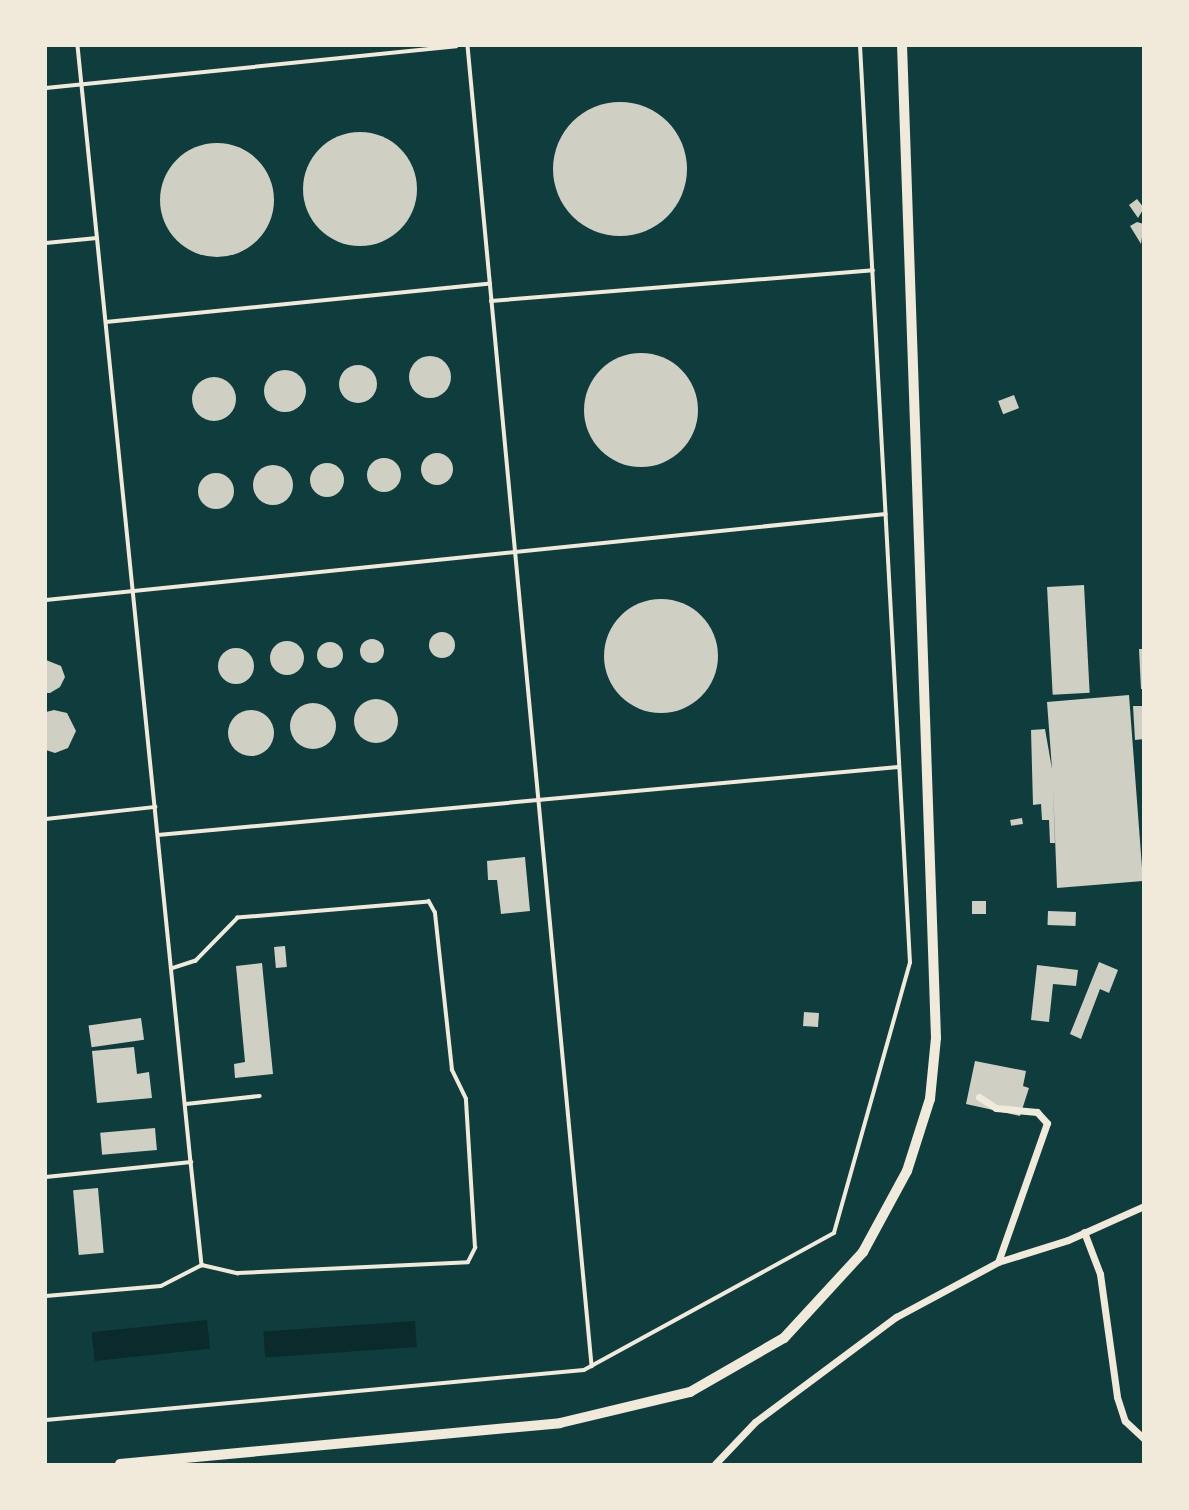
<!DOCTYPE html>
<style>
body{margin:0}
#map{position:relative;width:1189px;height:1510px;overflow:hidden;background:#0f3d3e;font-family:"Golos Text",sans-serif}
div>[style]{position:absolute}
.water>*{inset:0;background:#0a2a2b;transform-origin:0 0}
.building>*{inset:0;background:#cfcfc3;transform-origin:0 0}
.round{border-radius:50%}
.service>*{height:3.5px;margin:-1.75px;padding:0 1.75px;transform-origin:1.75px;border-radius:1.75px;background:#f1e9da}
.minor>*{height:7px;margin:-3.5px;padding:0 3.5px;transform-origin:3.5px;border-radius:3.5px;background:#f1e9da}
.tertiary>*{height:10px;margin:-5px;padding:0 5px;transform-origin:5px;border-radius:5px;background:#f1e9da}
span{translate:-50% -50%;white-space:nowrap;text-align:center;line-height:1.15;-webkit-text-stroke:5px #f1e9da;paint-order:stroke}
.frame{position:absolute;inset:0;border:47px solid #f1e9da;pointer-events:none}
</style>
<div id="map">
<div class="water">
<div style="left:207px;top:1320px;width:29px;height:116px;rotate:84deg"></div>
<div style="left:415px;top:1321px;width:26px;height:152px;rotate:86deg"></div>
</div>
<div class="building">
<div class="round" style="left:553px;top:102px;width:134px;height:134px"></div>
<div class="round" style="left:303px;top:132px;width:114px;height:114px"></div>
<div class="round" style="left:160px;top:143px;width:114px;height:114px"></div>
<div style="clip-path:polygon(1137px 199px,1144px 208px,1138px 218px,1129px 205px)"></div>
<div style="clip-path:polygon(1137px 222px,1144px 224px,1141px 244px,1130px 226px)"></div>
<div class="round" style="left:584px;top:353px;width:114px;height:114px"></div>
<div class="round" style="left:409px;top:356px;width:42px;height:42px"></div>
<div class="round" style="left:339px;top:365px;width:38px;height:38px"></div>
<div class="round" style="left:264px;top:370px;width:42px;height:42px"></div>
<div class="round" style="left:192px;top:377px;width:44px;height:44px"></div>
<div style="left:1014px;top:395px;width:14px;height:17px;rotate:69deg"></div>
<div class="round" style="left:421px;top:453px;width:32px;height:32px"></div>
<div class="round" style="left:367px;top:458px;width:34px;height:34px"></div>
<div class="round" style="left:310px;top:463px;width:34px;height:34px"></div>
<div class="round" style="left:253px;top:465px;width:40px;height:40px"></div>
<div class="round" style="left:198px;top:473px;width:36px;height:36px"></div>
<div style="left:1084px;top:585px;width:108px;height:37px;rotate:87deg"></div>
<div class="round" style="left:604px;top:599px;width:114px;height:114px"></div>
<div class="round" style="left:429px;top:632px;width:26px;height:26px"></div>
<div class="round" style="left:360px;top:639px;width:24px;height:24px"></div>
<div class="round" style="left:270px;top:641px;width:34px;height:34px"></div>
<div class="round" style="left:317px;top:642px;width:26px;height:26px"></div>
<div class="round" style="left:218px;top:648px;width:36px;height:36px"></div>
<div style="clip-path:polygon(1139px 649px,1144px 649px,1144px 689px,1141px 689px)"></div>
<div style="clip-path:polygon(46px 660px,61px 666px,65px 677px,60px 687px,50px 693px,46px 693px)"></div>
<div style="clip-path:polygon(1129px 695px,1143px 881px,1057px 888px,1053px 787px,1055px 843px,1050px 843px,1049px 820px,1042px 820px,1041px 804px,1033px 805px,1031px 730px,1045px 729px,1052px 769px,1047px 702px)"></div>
<div class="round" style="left:354px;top:699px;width:44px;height:44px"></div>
<div class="round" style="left:290px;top:703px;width:46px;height:46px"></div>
<div style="clip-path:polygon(1133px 706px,1144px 706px,1144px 739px,1135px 740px)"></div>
<div style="clip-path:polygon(54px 710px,67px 713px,76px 731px,68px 748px,55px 753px,46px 750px,46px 712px)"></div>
<div class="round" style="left:228px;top:710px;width:46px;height:46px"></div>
<div style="left:1022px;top:818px;width:6px;height:12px;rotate:81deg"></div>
<div style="clip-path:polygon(525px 857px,530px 911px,501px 914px,497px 880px,488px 880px,487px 861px)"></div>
<div style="left:972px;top:901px;width:14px;height:13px"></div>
<div style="left:1048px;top:911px;width:28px;height:14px;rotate:2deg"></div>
<div style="left:285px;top:946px;width:21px;height:11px;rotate:85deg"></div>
<div style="clip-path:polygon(1099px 962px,1118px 970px,1109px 993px,1100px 989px,1081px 1039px,1070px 1034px)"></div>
<div style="clip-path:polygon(262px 963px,273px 1074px,235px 1078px,234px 1064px,245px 1062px,236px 966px)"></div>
<div style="clip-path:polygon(1037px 965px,1078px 970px,1076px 986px,1053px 984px,1049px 1022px,1031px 1020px)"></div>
<div style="left:804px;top:1012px;width:15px;height:14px;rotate:4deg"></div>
<div style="left:141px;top:1018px;width:22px;height:53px;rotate:82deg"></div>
<div style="clip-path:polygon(134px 1047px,137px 1074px,149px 1072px,152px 1098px,97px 1103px,92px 1051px)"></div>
<div style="clip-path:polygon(975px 1061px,1026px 1071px,1023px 1086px,1029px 1088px,1020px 1116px,966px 1104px)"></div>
<div style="left:155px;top:1128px;width:22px;height:55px;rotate:85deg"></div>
<div style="left:98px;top:1188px;width:65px;height:25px;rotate:85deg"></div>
</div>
<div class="service">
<div style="left:78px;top:46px;width:1122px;rotate:84.22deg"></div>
<div style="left:191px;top:1162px;width:104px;rotate:83.9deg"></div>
<div style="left:202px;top:1265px;width:37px;rotate:13deg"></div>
<div style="left:238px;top:1273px;width:230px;rotate:-2.7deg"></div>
<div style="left:468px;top:1262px;width:16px;rotate:-63deg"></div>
<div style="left:475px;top:1248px;width:149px;rotate:-93.5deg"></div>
<div style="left:466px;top:1099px;width:32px;rotate:-116deg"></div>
<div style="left:452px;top:1070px;width:158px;rotate:-96.2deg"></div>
<div style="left:435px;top:913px;width:13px;rotate:-119deg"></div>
<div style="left:429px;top:902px;width:192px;rotate:175.2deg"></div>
<div style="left:238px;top:918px;width:60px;rotate:134.3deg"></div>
<div style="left:196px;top:961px;width:25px;rotate:162deg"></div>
<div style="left:468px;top:46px;width:1326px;rotate:84.63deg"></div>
<div style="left:46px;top:88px;width:412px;rotate:-5.8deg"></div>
<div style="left:46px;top:243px;width:51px;rotate:-5.6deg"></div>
<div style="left:491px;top:301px;width:383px;rotate:-4.6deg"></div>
<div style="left:106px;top:322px;width:386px;rotate:-5.7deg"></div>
<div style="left:46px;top:600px;width:844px;rotate:-5.85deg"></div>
<div style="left:46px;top:819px;width:110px;rotate:-6.3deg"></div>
<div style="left:158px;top:835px;width:743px;rotate:-5.25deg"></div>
<div style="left:186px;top:1104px;width:74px;rotate:-6.2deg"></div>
<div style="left:46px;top:1177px;width:146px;rotate:-5.9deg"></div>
<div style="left:46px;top:1296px;width:115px;rotate:-5deg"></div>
<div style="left:161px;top:1286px;width:46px;rotate:-27.1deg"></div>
<div style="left:46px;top:1420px;width:540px;rotate:-5.31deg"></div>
<div style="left:584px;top:1370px;width:285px;rotate:-28.7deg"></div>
<div style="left:834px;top:1233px;width:280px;rotate:-74.3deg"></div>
<div style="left:910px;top:963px;width:918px;rotate:-93.12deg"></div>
</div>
<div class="minor">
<div style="left:979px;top:1097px;width:20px;rotate:33deg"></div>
<div style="left:996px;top:1108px;width:41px;rotate:5.6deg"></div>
<div style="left:1037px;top:1112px;width:15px;rotate:48deg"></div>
<div style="left:1047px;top:1123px;width:147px;rotate:109.4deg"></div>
<div style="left:1084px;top:1232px;width:45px;rotate:69.1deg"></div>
<div style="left:1100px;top:1274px;width:124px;rotate:82.1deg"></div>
<div style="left:1117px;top:1397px;width:25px;rotate:72deg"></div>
<div style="left:1125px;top:1421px;width:26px;rotate:43deg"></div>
<div style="left:715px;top:1464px;width:58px;rotate:-46.4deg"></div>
<div style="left:755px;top:1422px;width:176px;rotate:-36.7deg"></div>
<div style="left:896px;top:1317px;width:116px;rotate:-28.3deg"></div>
<div style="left:998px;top:1262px;width:73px;rotate:-17.4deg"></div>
<div style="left:1068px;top:1240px;width:83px;rotate:-24.1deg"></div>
</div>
<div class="tertiary">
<div style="left:120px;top:1464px;width:442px;rotate:-5.3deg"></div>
<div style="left:560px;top:1423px;width:134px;rotate:-13.4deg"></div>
<div style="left:690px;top:1392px;width:108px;rotate:-29.9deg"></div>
<div style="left:784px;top:1338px;width:117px;rotate:-47.4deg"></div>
<div style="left:863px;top:1252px;width:92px;rotate:-61.5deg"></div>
<div style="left:907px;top:1171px;width:76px;rotate:-72.3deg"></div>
<div style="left:930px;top:1099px;width:61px;rotate:-84.4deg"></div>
<div style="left:936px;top:1038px;width:993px;rotate:-91.96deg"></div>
</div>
<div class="frame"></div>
</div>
